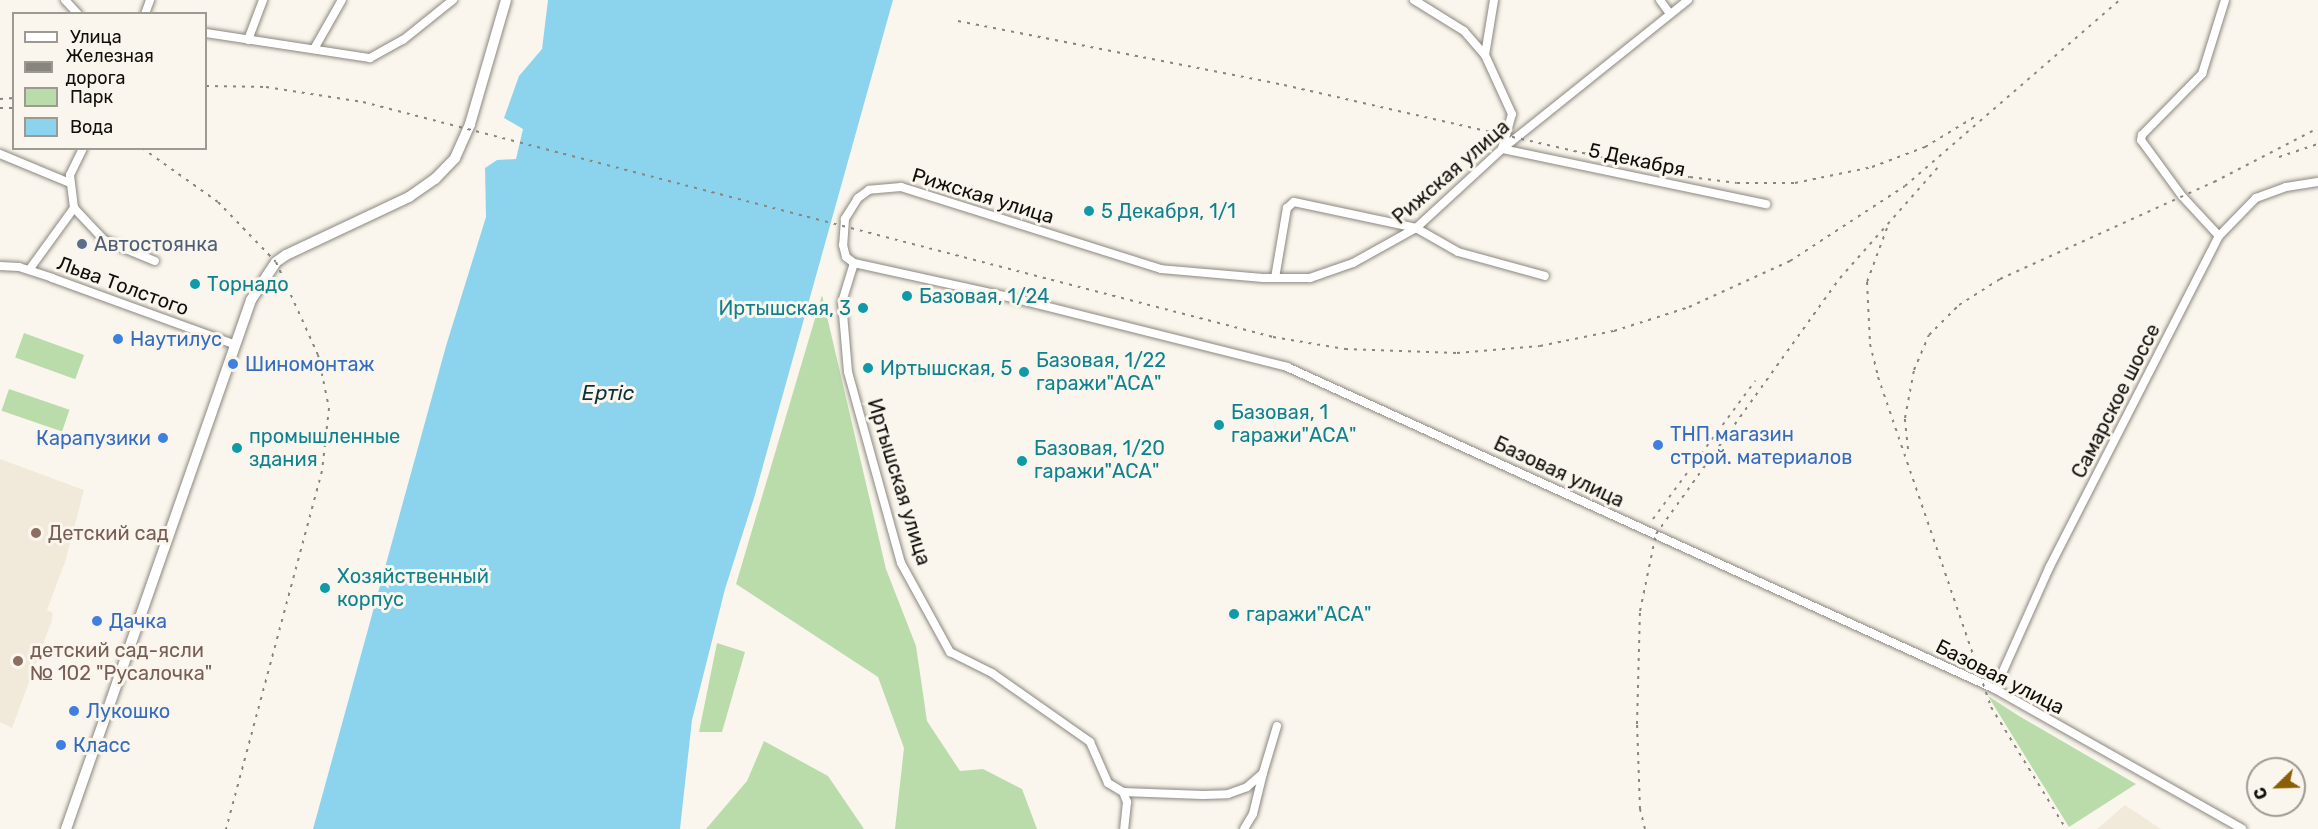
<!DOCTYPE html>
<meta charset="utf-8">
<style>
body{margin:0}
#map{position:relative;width:2318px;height:829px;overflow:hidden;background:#faf6ed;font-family:Rubik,sans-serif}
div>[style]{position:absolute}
.built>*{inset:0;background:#f1eada}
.green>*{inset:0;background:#badcab;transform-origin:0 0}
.water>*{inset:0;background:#8cd4ed}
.roads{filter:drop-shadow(0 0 2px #8b877f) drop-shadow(0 0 2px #8b877f)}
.minor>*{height:8px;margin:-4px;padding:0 4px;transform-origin:4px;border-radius:4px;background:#fff}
.major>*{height:10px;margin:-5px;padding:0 5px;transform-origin:5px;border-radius:5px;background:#fff}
.rail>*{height:2px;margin-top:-1px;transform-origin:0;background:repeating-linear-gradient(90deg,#88857f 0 3px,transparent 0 9px)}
.dots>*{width:16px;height:16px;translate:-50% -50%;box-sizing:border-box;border:3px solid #faf6ed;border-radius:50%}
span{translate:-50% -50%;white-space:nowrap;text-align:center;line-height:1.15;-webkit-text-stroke:6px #faf6ed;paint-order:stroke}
.street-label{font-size:20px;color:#110f0c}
.culture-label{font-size:20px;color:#0d838f}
.left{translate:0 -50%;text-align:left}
.right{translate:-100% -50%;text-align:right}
.service-label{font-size:20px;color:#4e5e75}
.shop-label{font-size:20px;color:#366cbe}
.education-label{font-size:20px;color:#785e54}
.water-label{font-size:21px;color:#0c2f3a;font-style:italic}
.legend{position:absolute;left:12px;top:12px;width:195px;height:138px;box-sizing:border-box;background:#faf6ed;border:2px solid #9d9a93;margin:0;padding:8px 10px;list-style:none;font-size:18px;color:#110f0c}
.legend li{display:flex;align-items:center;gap:12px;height:30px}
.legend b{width:30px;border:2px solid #9d9a93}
.north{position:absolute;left:2246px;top:757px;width:60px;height:60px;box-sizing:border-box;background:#faf6ed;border:2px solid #9d9a93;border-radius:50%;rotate:247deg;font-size:16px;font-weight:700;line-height:24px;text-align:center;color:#110f0c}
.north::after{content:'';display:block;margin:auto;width:21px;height:27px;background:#8c5e05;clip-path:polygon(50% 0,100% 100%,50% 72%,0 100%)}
</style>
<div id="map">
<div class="built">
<div style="clip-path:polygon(0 459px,84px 490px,65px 562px,47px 610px,53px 613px,51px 623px,12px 728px,0 722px)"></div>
<div style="clip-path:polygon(2125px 805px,2161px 829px,2097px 829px)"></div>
</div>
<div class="green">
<div style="clip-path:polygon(822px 295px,886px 569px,916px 646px,927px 721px,960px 771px,983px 769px,1022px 789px,1037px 829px,895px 829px,904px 748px,878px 677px,736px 584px)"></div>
<div style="left:24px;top:333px;width:64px;height:26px;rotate:20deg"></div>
<div style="left:9px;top:389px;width:64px;height:23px;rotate:19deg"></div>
<div style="clip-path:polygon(717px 643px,745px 652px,722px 732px,699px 732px)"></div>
<div style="clip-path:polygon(1988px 696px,2019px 716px,2136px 784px,2069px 827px)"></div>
<div style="clip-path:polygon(764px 741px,828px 776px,864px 829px,706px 829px,747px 781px)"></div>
</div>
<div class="water">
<div style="clip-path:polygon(548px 0,893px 0,754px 498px,725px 589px,692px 720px,680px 829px,313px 829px,446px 346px,486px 217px,485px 168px,497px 160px,516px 159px,523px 129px,504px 118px,519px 76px,542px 49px)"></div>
</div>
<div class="roads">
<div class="minor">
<div style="left:65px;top:0;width:19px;rotate:47deg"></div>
<div style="left:1414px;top:0;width:59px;rotate:31.8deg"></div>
<div style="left:1464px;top:31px;width:32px;rotate:49deg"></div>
<div style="left:1485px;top:55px;width:65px;rotate:65.4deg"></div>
<div style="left:1512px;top:114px;width:36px;rotate:106deg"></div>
<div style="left:1502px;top:149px;width:270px;rotate:11.8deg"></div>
<div style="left:1660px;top:0;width:17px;rotate:54deg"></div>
<div style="left:1688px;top:0;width:238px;rotate:141.3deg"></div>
<div style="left:1502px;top:149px;width:117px;rotate:137.4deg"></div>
<div style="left:1416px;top:228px;width:72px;rotate:150.9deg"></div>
<div style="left:1353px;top:263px;width:46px;rotate:160.8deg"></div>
<div style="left:1310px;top:278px;width:47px;rotate:180deg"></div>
<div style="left:1263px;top:278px;width:102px;rotate:-175deg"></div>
<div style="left:1161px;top:269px;width:273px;rotate:-162.5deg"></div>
<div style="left:901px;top:187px;width:32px;rotate:175deg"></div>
<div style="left:869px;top:190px;width:14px;rotate:144deg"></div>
<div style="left:858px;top:198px;width:25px;rotate:122deg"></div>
<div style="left:845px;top:219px;width:26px;rotate:94deg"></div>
<div style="left:843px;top:245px;width:12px;rotate:76deg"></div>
<div style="left:846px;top:257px;width:10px;rotate:37deg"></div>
<div style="left:854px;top:263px;width:163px;rotate:12.4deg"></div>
<div style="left:1013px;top:298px;width:283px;rotate:14.1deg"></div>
<div style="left:1287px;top:367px;width:778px;rotate:24.46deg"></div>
<div style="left:1995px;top:689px;width:284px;rotate:29.5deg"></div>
<div style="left:145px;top:14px;width:15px;rotate:-70deg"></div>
<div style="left:206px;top:33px;width:166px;rotate:8.7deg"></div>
<div style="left:370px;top:58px;width:38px;rotate:-29deg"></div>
<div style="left:403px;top:40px;width:64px;rotate:-38.7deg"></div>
<div style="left:248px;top:40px;width:43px;rotate:-69.4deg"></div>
<div style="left:314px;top:49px;width:56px;rotate:-60.3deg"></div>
<div style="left:1485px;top:55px;width:56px;rotate:-80.7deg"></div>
<div style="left:0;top:154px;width:76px;rotate:22.5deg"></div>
<div style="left:74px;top:208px;width:44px;rotate:46.8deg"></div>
<div style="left:104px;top:240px;width:55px;rotate:22.4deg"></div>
<div style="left:2219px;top:236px;width:54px;rotate:-132.8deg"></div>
<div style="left:2182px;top:196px;width:69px;rotate:-126.2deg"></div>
<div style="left:2141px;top:140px;width:5px;rotate:-79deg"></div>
<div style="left:2142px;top:135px;width:86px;rotate:-45.5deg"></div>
<div style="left:2202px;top:74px;width:77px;rotate:-72.7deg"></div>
<div style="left:854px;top:263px;width:41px;rotate:107.1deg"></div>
<div style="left:842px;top:302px;width:70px;rotate:85.1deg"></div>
<div style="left:848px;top:372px;width:198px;rotate:74.5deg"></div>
<div style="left:901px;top:563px;width:102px;rotate:61.2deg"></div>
<div style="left:950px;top:652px;width:47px;rotate:26.6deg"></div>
<div style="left:992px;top:673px;width:120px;rotate:35.1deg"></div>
<div style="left:1090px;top:742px;width:45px;rotate:66.3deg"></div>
<div style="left:1108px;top:783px;width:17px;rotate:31deg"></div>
<div style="left:1123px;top:792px;width:11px;rotate:68deg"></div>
<div style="left:1127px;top:802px;width:27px;rotate:96deg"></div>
<div style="left:0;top:266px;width:19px;rotate:3deg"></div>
<div style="left:19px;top:267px;width:35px;rotate:18deg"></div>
<div style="left:52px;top:278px;width:193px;rotate:20deg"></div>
<div style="left:29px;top:270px;width:77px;rotate:-54deg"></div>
<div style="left:74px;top:208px;width:33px;rotate:-97deg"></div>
<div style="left:70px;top:175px;width:30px;rotate:-64deg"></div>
<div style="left:1275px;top:278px;width:71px;rotate:-80.3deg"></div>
<div style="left:1287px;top:208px;width:9px;rotate:-41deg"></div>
<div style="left:1294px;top:202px;width:125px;rotate:12deg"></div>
<div style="left:1416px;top:228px;width:48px;rotate:29.7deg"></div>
<div style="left:1458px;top:252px;width:90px;rotate:15.4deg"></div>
<div style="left:1995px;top:689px;width:133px;rotate:-65.9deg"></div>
<div style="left:2049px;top:568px;width:373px;rotate:-62.9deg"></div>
<div style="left:2219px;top:236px;width:53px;rotate:-45.8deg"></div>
<div style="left:2256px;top:198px;width:32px;rotate:-20deg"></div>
<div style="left:2286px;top:187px;width:32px;rotate:-9deg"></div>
<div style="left:1123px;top:792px;width:80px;rotate:2.1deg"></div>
<div style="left:1203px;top:795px;width:25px;rotate:-2deg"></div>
<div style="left:1228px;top:794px;width:20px;rotate:-20deg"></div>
<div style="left:1247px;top:787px;width:21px;rotate:-41deg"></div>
<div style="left:1263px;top:773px;width:49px;rotate:-73.4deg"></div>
<div style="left:1244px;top:829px;width:17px;rotate:-59deg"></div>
<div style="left:1253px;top:814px;width:42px;rotate:-76.3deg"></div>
</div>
<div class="major">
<div style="left:66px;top:829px;width:560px;rotate:-70.72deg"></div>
<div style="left:251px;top:300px;width:45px;rotate:-56.7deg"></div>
<div style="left:276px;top:262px;width:12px;rotate:-35deg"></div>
<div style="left:286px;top:255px;width:136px;rotate:-25.2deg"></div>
<div style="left:409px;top:197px;width:32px;rotate:-35deg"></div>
<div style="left:435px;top:179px;width:29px;rotate:-46deg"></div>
<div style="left:455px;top:158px;width:37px;rotate:-66deg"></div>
<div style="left:470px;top:124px;width:129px;rotate:-73.8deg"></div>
</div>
</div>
<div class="rail">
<div style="left:958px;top:21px;width:332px;rotate:11.1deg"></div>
<div style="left:1284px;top:85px;width:416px;rotate:12.8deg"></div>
<div style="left:1690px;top:177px;width:47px;rotate:7.3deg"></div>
<div style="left:1737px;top:183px;width:58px"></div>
<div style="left:1795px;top:183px;width:79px;rotate:-11.7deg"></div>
<div style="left:1872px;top:167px;width:57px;rotate:-20.7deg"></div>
<div style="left:1925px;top:147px;width:60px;rotate:-31.3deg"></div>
<div style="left:206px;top:86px;width:60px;rotate:1deg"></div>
<div style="left:266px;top:87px;width:98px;rotate:8.8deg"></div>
<div style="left:363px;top:102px;width:940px;rotate:14.48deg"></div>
<div style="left:1273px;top:337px;width:73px;rotate:9.5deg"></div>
<div style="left:1345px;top:349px;width:112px;rotate:2deg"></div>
<div style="left:1457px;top:353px;width:83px;rotate:-4.8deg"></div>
<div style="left:1540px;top:346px;width:76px;rotate:-11.5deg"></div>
<div style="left:1614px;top:331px;width:79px;rotate:-17.7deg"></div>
<div style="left:1689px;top:307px;width:111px;rotate:-24.5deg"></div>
<div style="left:1790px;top:261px;width:137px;rotate:-33.1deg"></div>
<div style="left:1905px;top:186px;width:284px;rotate:-40.9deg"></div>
<div style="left:0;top:99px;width:14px;rotate:-4deg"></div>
<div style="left:0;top:108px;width:14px"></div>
<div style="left:142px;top:148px;width:93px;rotate:35.4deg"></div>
<div style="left:218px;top:202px;width:83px;rotate:46deg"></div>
<div style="left:276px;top:262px;width:102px;rotate:65.7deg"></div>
<div style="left:318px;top:355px;width:54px;rotate:78.3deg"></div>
<div style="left:329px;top:408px;width:63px;rotate:96.3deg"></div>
<div style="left:322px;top:471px;width:371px;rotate:105deg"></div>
<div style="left:2279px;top:157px;width:41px;rotate:-18.4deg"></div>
<div style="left:1887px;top:228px;width:58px;rotate:110.3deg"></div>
<div style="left:1867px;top:282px;width:62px;rotate:87.2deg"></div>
<div style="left:1870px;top:344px;width:34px;rotate:76deg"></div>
<div style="left:1878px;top:377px;width:349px;rotate:71.1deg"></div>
<div style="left:1991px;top:707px;width:143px;rotate:58.4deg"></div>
<div style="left:1908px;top:449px;width:31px;rotate:-96deg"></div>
<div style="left:1905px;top:418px;width:49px;rotate:-79.4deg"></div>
<div style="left:1914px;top:370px;width:38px;rotate:-67deg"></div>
<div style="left:1929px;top:335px;width:42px;rotate:-45deg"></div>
<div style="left:1959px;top:305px;width:49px;rotate:-32.4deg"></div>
<div style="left:2000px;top:279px;width:235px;rotate:-24.4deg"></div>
<div style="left:2214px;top:182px;width:117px;rotate:-27.4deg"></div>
<div style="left:1653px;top:519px;width:172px;rotate:-53.5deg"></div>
<div style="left:1645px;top:829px;width:21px;rotate:-104deg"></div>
<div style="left:1640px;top:809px;width:85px;rotate:-92deg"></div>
<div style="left:1637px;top:724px;width:113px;rotate:-88.5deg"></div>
<div style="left:1640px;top:611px;width:79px;rotate:-78.3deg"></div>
<div style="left:1656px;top:534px;width:315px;rotate:-54.3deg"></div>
<div style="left:1840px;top:278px;width:149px;rotate:-48.5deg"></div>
</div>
<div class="dots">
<div style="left:1089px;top:211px;background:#0f9aa8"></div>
<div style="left:82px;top:244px;background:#5c6f8a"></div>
<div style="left:195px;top:284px;background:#0f9aa8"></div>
<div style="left:907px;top:296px;background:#0f9aa8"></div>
<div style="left:863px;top:308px;background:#0f9aa8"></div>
<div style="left:118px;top:339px;background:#3f7fe0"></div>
<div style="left:233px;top:364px;background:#3f7fe0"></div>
<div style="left:868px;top:368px;background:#0f9aa8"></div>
<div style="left:1024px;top:372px;background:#0f9aa8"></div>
<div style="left:1219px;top:425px;background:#0f9aa8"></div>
<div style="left:163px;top:438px;background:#3f7fe0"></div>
<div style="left:1658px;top:445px;background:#3f7fe0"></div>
<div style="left:237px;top:448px;background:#0f9aa8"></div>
<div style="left:1022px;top:461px;background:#0f9aa8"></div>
<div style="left:36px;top:533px;background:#8d6e63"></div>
<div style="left:325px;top:588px;background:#0f9aa8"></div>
<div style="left:1234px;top:614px;background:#0f9aa8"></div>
<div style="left:97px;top:621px;background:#3f7fe0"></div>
<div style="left:18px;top:661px;background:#8d6e63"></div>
<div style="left:74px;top:711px;background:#3f7fe0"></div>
<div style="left:61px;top:745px;background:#3f7fe0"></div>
</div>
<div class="street-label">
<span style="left:1637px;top:160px;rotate:12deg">5 Декабря</span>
<span style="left:1451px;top:172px;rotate:-41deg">Рижская улица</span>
<span style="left:983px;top:196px;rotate:17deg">Рижская улица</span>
<span style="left:123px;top:286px;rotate:20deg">Льва Толстого</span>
<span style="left:2116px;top:401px;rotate:-63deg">Самарское шоссе</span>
<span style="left:1559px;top:472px;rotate:25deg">Базовая улица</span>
<span style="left:899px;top:482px;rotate:73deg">Иртышская улица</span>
<span style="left:2000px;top:677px;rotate:27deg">Базовая улица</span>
</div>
<div class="culture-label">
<span class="left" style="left:1101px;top:211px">5 Декабря, 1/1</span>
<span class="left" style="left:207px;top:284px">Торнадо</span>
<span class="left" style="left:919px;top:296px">Базовая, 1/24</span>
<span class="right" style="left:851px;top:308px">Иртышская, 3</span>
<span class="left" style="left:1036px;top:372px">Базовая, 1/22<br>гаражи"ACА"</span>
<span class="left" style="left:880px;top:368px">Иртышская, 5</span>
<span class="left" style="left:1231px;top:424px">Базовая, 1<br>гаражи"ACА"</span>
<span class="left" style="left:249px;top:448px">промышленные<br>здания</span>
<span class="left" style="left:1034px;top:460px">Базовая, 1/20<br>гаражи"ACА"</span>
<span class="left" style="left:337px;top:588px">Хозяйственный<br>корпус</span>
<span class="left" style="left:1246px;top:614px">гаражи"ACА"</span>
</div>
<div class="service-label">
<span class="left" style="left:94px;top:244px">Автостоянка</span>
</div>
<div class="shop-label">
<span class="left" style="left:130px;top:339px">Наутилус</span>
<span class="left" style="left:245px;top:364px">Шиномонтаж</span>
<span class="left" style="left:1670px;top:446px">ТНП магазин<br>строй. материалов</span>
<span class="right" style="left:151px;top:438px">Карапузики</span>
<span class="left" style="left:109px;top:621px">Дачка</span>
<span class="left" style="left:86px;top:711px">Лукошко</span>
<span class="left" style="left:73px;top:745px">Класс</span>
</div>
<div class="education-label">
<span class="left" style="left:48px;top:533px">Детский сад</span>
<span class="left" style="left:30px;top:662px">детский сад-ясли<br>№ 102 "Русалочка"</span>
</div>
<div class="water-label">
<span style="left:608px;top:393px">Ертіс</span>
</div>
<ul class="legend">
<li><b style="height:8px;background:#fff"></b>Улица</li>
<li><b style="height:8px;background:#88857f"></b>Железная дорога</li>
<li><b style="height:16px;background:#badcab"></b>Парк</li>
<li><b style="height:16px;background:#8cd4ed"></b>Вода</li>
</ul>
<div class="north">С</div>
</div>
